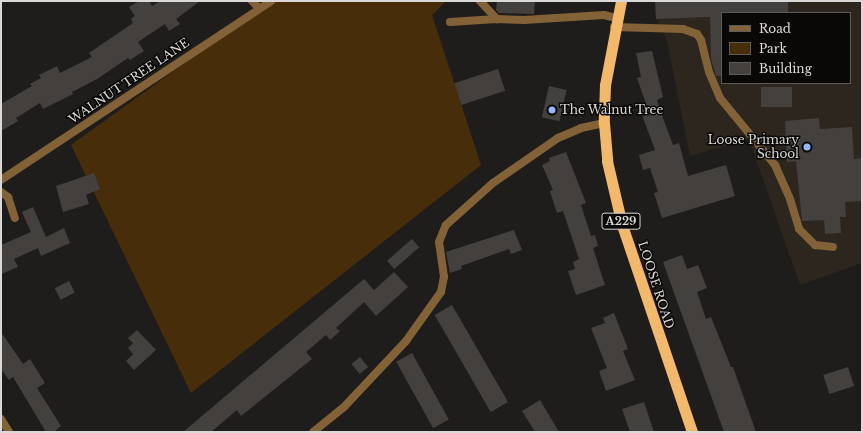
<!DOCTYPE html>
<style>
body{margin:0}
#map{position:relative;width:863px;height:433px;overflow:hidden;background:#1f1d1b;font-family:"Libre Baskerville",serif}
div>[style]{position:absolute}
.built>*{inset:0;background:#2c261f}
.green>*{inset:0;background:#472d09}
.building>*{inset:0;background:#43403e;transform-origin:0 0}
.service>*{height:8px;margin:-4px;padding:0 4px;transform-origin:4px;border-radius:4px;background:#836238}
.minor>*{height:8px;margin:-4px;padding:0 4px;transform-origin:4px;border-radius:4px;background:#836238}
.trunk>*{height:11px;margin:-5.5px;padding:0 5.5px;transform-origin:5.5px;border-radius:5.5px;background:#f4b86a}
.dots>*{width:11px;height:11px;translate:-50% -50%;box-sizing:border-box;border:2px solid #090807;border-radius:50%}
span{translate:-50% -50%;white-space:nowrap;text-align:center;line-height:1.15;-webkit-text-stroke:3px #090807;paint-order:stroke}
.shield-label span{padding:1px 3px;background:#090807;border:1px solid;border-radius:3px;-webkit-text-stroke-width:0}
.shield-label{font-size:11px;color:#dad9d7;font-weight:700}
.street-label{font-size:12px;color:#dad9d7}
.poi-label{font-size:12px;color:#dad9d7}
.left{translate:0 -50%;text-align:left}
.right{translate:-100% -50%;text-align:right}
.frame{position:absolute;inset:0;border:2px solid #dad9d7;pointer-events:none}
.legend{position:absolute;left:721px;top:12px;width:130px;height:72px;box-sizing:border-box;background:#090807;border:1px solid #5d5c5a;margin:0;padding:5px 7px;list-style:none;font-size:12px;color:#dad9d7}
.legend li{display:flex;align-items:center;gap:8px;height:20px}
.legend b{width:20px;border:1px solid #5d5c5a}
</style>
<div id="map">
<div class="built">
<div style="clip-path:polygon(evenodd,656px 1px,862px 1px,862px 263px,800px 285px,749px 139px,690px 156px,667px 41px,656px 16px,656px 1px,722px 13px,850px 13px,850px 83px,722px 83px,722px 13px)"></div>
</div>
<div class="green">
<div style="clip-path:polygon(271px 1px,446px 1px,432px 15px,481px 165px,191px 393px,71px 145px)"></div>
</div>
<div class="building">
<div style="clip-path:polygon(139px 1px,149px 1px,152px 6px,160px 1px,200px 1px,176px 19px,180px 24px,169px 31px,165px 24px,138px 42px,144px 51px,130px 60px,128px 58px,97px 79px,72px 92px,73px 94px,43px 109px,40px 103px,16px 118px,18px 121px,1px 131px,1px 104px,32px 86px,30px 84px,41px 78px,39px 75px,57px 66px,60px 73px,92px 57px,89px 53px,133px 23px,131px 19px,135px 16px,129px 7px)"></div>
<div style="clip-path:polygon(497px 1px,535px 1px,534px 14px,499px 13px,496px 10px)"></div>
<div style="clip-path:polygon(655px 1px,788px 1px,788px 13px,722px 13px,722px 76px,716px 76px,711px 59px,710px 17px,656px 19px)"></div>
<div style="clip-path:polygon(652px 51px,663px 97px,657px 100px,660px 110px,673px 145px,679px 143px,688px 176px,726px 165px,735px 196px,662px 218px,654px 193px,658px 192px,650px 168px,643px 170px,639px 155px,655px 150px,639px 107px,646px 104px,637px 78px,641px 77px,636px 53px)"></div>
<div style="left:498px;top:69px;width:23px;height:46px;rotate:72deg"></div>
<div style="left:549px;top:86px;width:18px;height:32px;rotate:13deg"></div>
<div style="left:761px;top:87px;width:31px;height:20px"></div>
<div style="clip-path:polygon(819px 118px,820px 129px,852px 127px,854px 159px,862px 158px,862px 201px,845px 202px,846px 217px,840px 217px,841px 233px,825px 234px,824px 220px,802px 221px,796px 161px,787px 162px,785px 121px)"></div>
<div style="clip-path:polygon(566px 152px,586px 203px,581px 205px,591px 236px,595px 235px,598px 246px,593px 248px,605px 285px,576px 295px,568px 271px,575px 269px,573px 262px,579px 259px,563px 211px,557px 213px,550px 191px,553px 190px,542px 165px,550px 161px,549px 158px)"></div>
<div style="clip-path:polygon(94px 173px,100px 189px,86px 195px,89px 204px,63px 212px,56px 186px)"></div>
<div style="clip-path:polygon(33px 207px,46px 237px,64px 228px,70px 243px,41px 256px,38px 248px,14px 259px,18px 267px,1px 274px,1px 245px,31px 232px,22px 212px)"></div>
<div style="clip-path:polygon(514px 230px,522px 250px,511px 254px,509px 249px,461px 266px,462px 269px,450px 273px,446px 252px)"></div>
<div style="left:412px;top:239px;width:11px;height:33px;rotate:49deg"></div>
<div style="clip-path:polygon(682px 255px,687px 269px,698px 265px,707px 288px,697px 292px,706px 319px,711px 317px,731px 367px,733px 367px,756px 432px,724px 432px,663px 262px)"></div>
<div style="clip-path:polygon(394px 272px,408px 287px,376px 316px,364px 302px,336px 328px,340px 331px,330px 340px,326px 335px,306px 352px,312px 359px,241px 416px,237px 410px,211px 432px,183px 432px,364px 279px,374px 290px)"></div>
<div style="left:69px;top:281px;width:13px;height:16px;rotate:63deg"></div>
<div style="left:452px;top:305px;width:112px;height:20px;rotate:60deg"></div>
<div style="clip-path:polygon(614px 313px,628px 349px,623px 351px,635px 380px,606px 391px,599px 371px,607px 368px,591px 328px,605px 323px,603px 318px)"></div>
<div style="clip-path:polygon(137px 330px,156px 350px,134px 370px,126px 361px,133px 354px,128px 348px,133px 343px,128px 338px)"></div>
<div style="clip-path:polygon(1px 332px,23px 364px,30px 359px,45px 383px,37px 388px,61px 426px,54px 432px,46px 432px,13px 377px,9px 380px,1px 369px)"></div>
<div style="left:412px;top:353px;width:76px;height:18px;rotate:61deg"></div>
<div style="left:360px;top:357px;width:13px;height:11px;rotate:51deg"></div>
<div style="left:848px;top:367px;width:20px;height:26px;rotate:72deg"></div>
<div style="clip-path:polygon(540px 400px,559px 432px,535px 432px,522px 411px)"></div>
<div style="clip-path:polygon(644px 402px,654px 432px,630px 432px,622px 409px)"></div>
</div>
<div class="service">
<div style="left:252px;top:1px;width:10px;rotate:45deg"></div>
<div style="left:450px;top:22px;width:47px;rotate:-3.7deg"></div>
<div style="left:614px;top:27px;width:69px;rotate:1.7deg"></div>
<div style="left:683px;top:29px;width:15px;rotate:20deg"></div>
<div style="left:697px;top:34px;width:7px;rotate:56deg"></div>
<div style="left:701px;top:40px;width:33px;rotate:76deg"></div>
<div style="left:709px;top:72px;width:28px;rotate:67deg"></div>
<div style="left:720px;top:98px;width:87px;rotate:50.6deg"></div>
<div style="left:775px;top:165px;width:37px;rotate:66deg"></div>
<div style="left:790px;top:199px;width:31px;rotate:73deg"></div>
<div style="left:799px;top:229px;width:23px;rotate:45deg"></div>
<div style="left:815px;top:245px;width:18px;rotate:6deg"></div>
<div style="left:1px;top:192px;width:9px;rotate:36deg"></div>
<div style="left:8px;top:197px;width:22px;rotate:72deg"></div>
</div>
<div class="minor">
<div style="left:480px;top:1px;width:25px;rotate:47deg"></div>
<div style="left:497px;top:19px;width:27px;rotate:2deg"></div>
<div style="left:524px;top:20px;width:80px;rotate:-3.6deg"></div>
<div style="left:604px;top:15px;width:12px;rotate:14deg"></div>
<div style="left:1px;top:180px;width:324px;rotate:-33.5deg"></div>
<div style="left:1px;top:419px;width:15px;rotate:58deg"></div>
<div style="left:313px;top:432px;width:40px;rotate:-39deg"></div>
<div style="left:344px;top:407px;width:91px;rotate:-46.8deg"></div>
<div style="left:406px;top:341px;width:60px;rotate:-54.5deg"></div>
<div style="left:441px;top:292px;width:15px;rotate:-79deg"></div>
<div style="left:444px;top:277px;width:35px;rotate:-98deg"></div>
<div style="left:439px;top:242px;width:18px;rotate:-68deg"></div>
<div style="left:446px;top:225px;width:63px;rotate:-41.8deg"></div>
<div style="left:493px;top:183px;width:79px;rotate:-34.7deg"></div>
<div style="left:558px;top:138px;width:25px;rotate:-23deg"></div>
<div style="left:581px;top:128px;width:24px;rotate:-12deg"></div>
</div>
<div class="trunk">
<div style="left:621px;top:1px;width:86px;rotate:100.8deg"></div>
<div style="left:605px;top:85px;width:38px;rotate:92deg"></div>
<div style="left:604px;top:123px;width:38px;rotate:85deg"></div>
<div style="left:607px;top:161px;width:66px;rotate:76.8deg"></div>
<div style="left:622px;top:225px;width:219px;rotate:71.3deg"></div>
</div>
<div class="dots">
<div style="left:552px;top:110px;background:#94b7fd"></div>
<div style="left:807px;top:147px;background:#94b7fd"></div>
</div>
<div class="shield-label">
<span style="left:621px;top:221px">A229</span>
</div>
<div class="street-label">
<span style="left:129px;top:81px;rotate:-34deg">WALNUT TREE LANE</span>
<span style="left:656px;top:285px;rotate:72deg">LOOSE ROAD</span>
</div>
<div class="poi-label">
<span class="left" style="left:560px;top:110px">The Walnut Tree</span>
<span class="right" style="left:799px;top:147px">Loose Primary<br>School</span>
</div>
<div class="frame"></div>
<ul class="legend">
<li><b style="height:5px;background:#836238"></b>Road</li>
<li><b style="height:11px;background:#472d09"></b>Park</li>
<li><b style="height:11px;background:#43403e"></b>Building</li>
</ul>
</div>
